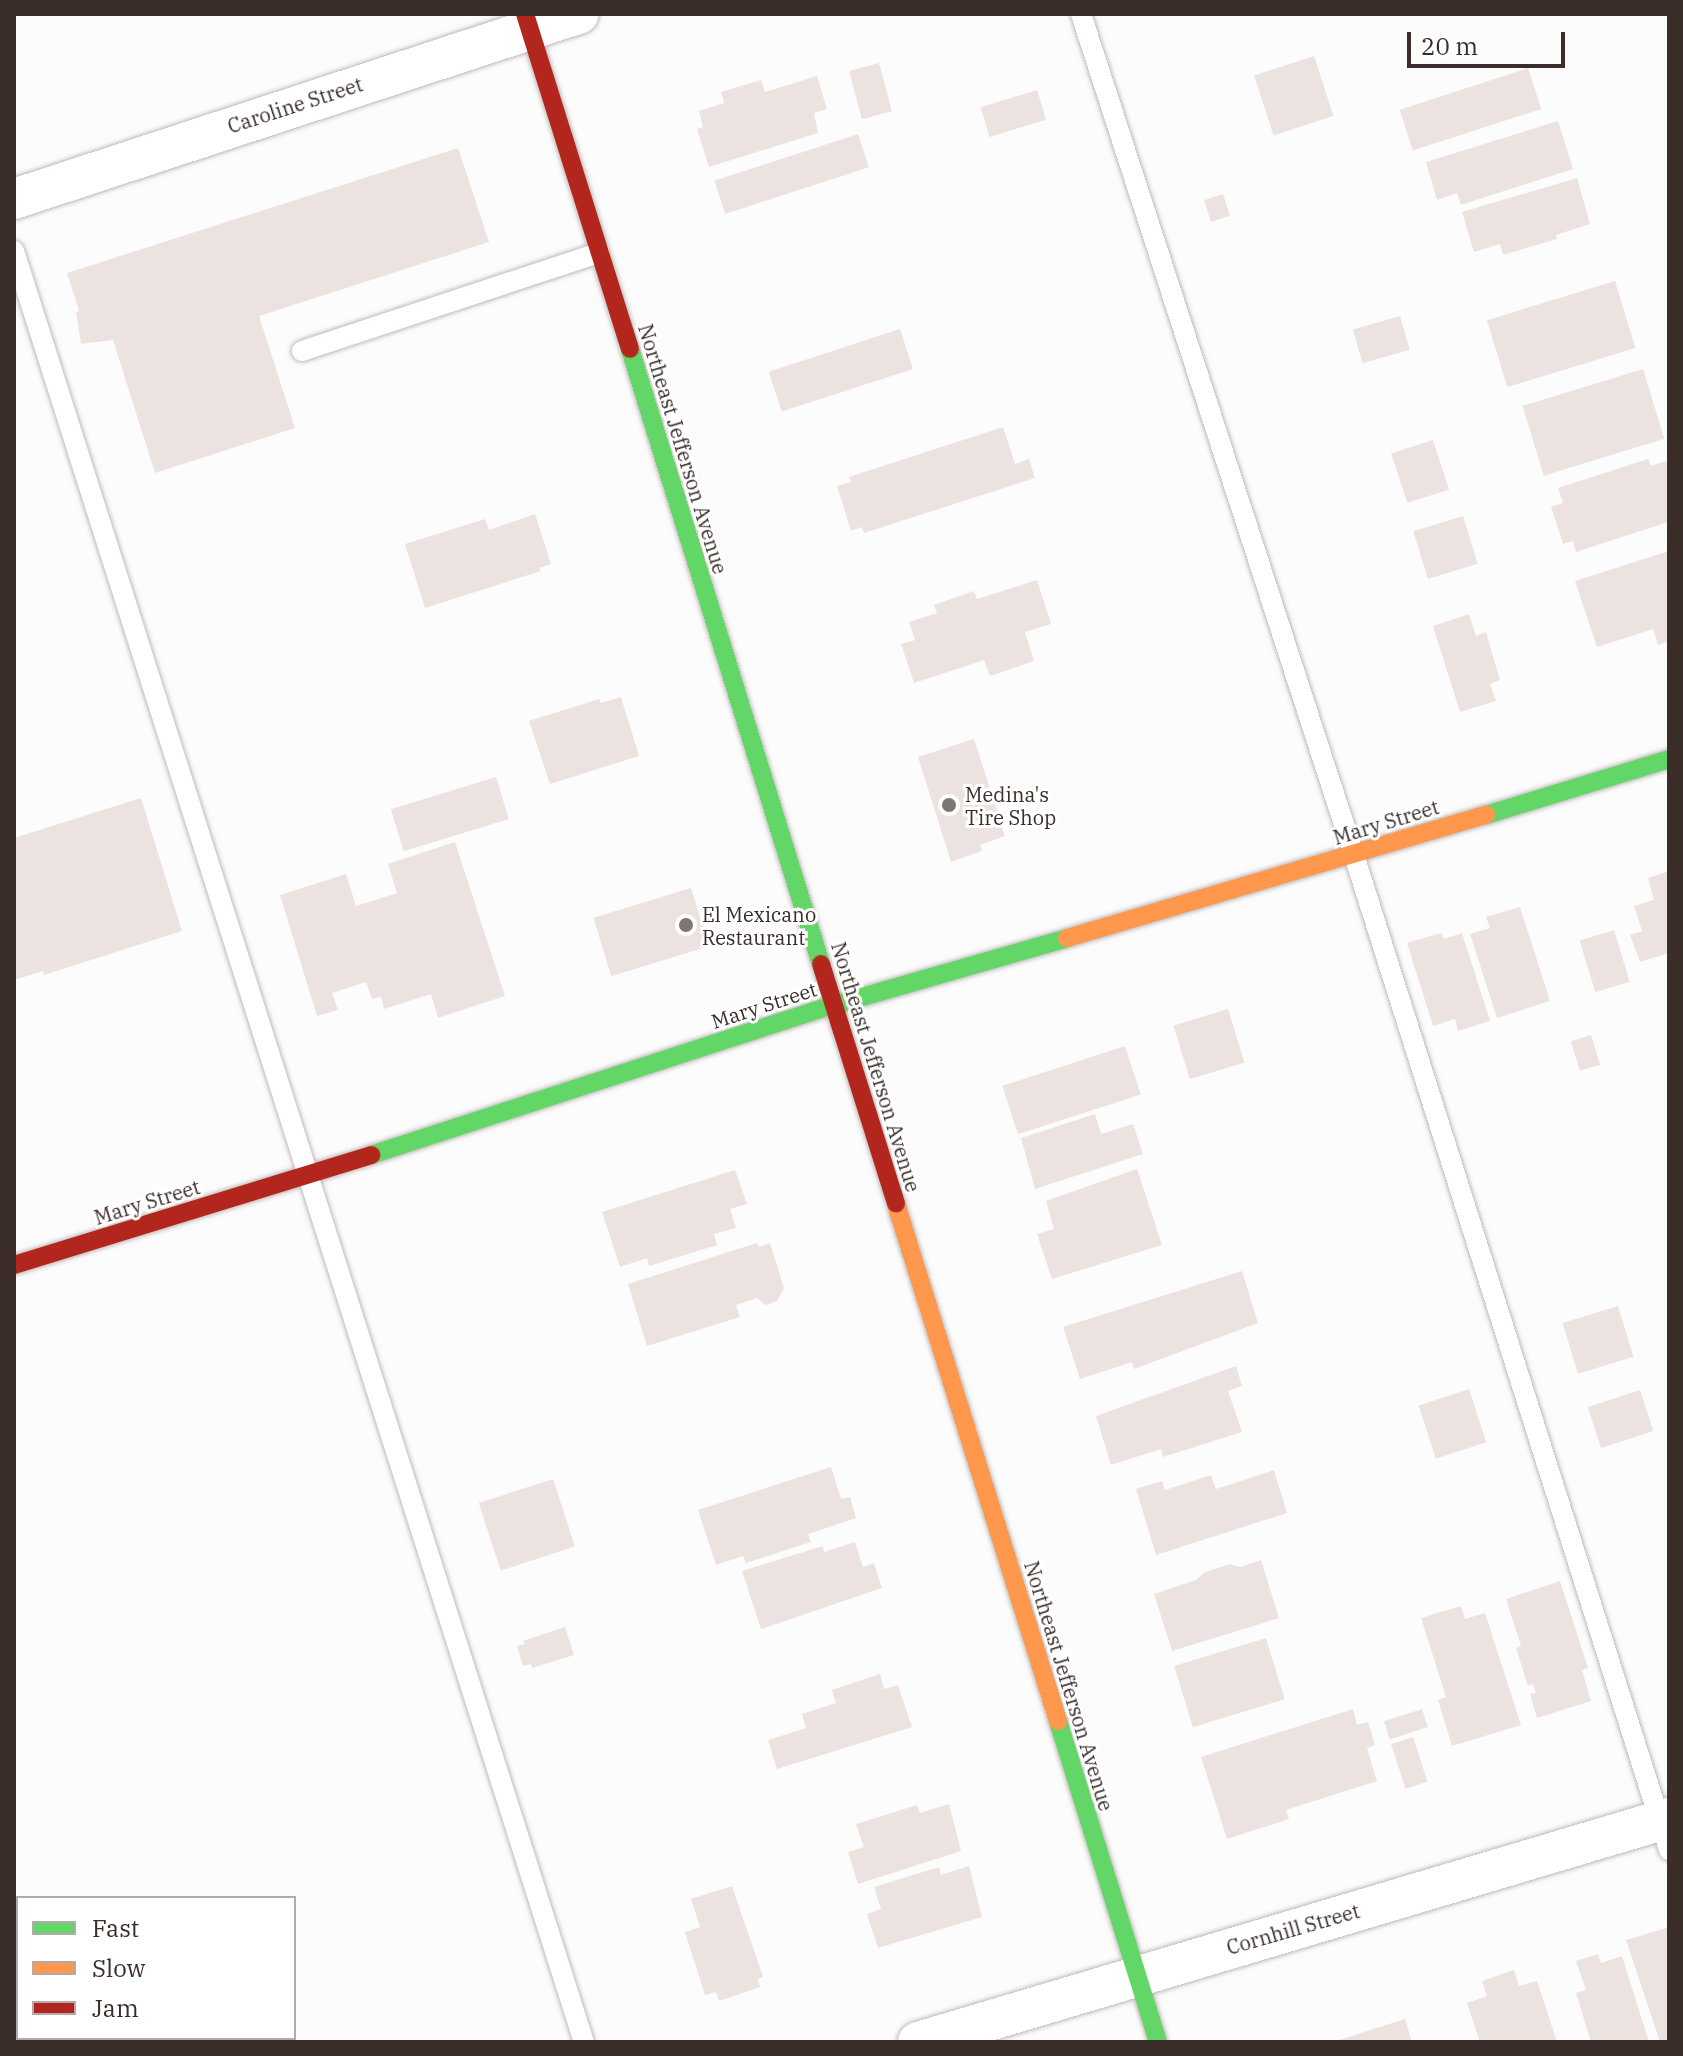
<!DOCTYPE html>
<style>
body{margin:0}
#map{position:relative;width:1683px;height:2056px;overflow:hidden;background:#fcfcfc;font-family:"IBM Plex Serif",serif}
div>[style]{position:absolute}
.building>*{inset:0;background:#ece3e0;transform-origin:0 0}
.roads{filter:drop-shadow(0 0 2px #c0bbb9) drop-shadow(0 0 2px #c0bbb9)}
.lane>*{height:20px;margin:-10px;padding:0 10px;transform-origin:10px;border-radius:10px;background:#fff}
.street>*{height:40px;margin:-20px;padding:0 20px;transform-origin:20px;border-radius:20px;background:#fff}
.fast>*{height:18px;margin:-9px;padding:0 9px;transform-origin:9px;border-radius:9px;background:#63d668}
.slow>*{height:18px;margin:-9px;padding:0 9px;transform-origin:9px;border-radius:9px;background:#ff974d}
.jam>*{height:18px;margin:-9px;padding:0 9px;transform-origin:9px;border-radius:9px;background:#b3261e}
.dots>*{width:22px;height:22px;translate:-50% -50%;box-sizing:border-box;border:4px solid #fff;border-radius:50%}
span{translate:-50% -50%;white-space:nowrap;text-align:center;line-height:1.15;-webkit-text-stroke:6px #fff;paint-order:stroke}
.street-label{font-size:20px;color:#3a2d2a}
.poi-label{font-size:20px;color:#3a2d2a}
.left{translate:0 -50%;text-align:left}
.frame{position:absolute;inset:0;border:16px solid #3a2d2a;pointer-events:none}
.legend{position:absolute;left:16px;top:1896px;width:280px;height:144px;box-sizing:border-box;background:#fff;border:2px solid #b0abaa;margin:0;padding:10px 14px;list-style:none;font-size:24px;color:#3a2d2a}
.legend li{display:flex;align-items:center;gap:16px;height:40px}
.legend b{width:40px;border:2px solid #b0abaa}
.scale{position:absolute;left:1407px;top:32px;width:158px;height:36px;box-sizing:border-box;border:4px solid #3a2d2a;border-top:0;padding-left:10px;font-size:24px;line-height:28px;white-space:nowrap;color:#3a2d2a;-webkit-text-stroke:6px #fff;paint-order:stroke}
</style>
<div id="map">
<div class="building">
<div style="left:1314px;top:56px;width:63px;height:63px;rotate:72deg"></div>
<div style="left:879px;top:63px;width:50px;height:31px;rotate:75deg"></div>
<div style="left:1528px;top:68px;width:43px;height:135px;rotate:72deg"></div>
<div style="clip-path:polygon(817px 76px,827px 109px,814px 113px,818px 133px,709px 167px,697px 129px,703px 127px,699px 111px,724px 103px,721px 92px,761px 80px,765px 92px)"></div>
<div style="left:1037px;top:90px;width:31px;height:59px;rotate:73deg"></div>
<div style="clip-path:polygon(1558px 121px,1573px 169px,1461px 205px,1457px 193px,1437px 200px,1426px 162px)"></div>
<div style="left:858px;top:134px;width:35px;height:151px;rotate:72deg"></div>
<div style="clip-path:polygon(458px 148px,489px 242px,259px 316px,295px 428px,155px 473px,113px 340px,81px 344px,76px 312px,79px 311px,67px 273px)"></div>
<div style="clip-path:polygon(1577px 178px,1590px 224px,1556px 235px,1557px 239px,1503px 255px,1500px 244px,1474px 252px,1462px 212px)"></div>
<div style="left:1223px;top:194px;width:23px;height:20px;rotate:72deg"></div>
<div style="left:1615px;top:281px;width:70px;height:134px;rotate:73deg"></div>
<div style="left:1400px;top:316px;width:35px;height:49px;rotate:74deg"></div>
<div style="left:900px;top:329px;width:42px;height:138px;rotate:72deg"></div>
<div style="left:1643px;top:369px;width:73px;height:126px;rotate:73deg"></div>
<div style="clip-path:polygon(1003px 427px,1015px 464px,1029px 459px,1035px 478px,864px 533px,862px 527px,851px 531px,837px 486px,851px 482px,849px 477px)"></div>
<div style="left:1433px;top:440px;width:52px;height:44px;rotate:72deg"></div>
<div style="clip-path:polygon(1648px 459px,1651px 466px,1666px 461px,1669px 469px,1668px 522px,1576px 552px,1573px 541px,1563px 544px,1551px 507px,1563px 503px,1558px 488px)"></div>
<div style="clip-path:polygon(535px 514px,551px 564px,539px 568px,541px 571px,425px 608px,405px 544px,485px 519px,489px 530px)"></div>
<div style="left:1463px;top:516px;width:50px;height:52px;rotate:73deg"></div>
<div style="clip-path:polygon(1669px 551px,1669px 641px,1658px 645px,1653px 629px,1597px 647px,1575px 581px)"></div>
<div style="clip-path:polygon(1037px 580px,1051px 624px,1025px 632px,1034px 661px,990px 676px,984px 660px,914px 683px,901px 644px,915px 640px,909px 622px,937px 613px,934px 605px,974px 591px,977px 599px)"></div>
<div style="clip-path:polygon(1469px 614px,1476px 636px,1486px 632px,1500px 680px,1490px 684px,1496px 701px,1460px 712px,1433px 626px)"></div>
<div style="clip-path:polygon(621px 697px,639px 756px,550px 784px,529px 721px,599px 699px,601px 703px)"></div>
<div style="clip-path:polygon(974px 739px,1005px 836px,980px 845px,982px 851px,951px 862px,918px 757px)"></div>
<div style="left:496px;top:777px;width:44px;height:110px;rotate:73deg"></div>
<div style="clip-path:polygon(141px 798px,182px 931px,44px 975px,43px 971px,14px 980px,14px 838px)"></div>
<div style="clip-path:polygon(455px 842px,505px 996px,438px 1018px,431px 994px,384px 1009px,381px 997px,372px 999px,366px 982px,332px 993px,338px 1010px,317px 1016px,280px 895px,346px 874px,356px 906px,397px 893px,388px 864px)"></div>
<div style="clip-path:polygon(1669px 871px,1669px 953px,1640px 962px,1630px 935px,1642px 931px,1634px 906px,1654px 900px,1648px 878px)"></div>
<div style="left:691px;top:888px;width:61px;height:102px;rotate:73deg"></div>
<div style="clip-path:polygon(1520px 907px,1550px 1001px,1497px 1018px,1470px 934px,1490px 928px,1486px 917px)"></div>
<div style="left:1614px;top:930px;width:54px;height:36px;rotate:73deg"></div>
<div style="clip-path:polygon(1441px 933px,1444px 939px,1462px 933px,1490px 1021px,1458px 1031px,1455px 1019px,1433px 1026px,1407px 943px)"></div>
<div style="left:1228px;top:1009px;width:56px;height:57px;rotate:73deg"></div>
<div style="left:1591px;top:1035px;width:31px;height:21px;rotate:73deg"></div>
<div style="left:1125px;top:1046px;width:51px;height:129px;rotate:72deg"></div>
<div style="clip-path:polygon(1095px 1114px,1101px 1134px,1133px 1124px,1143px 1154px,1035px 1189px,1021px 1138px)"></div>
<div style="clip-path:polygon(1137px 1169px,1162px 1245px,1052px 1279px,1037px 1234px,1054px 1229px,1046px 1201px)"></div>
<div style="clip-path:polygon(735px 1170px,747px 1204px,730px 1209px,736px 1228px,714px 1234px,717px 1245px,649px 1266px,647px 1258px,620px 1267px,602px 1212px)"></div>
<div style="clip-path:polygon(757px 1243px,759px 1247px,770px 1243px,784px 1288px,777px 1301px,765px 1305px,757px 1298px,736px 1305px,740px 1317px,647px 1346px,628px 1284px)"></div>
<div style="clip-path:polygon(1242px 1271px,1258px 1323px,1134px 1369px,1132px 1362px,1080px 1379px,1063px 1327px)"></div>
<div style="left:1618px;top:1306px;width:53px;height:58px;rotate:73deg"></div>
<div style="clip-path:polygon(1236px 1366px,1242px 1386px,1228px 1391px,1242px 1432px,1163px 1457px,1161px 1449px,1111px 1465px,1096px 1416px)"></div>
<div style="left:1469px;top:1389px;width:56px;height:53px;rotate:72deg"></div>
<div style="left:1640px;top:1390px;width:43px;height:55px;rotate:72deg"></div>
<div style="clip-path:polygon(831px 1467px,841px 1499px,850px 1497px,856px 1518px,808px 1534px,811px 1542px,746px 1563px,743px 1556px,716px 1565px,698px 1510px)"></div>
<div style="clip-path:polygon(1274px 1470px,1287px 1513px,1156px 1555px,1136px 1489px,1162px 1481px,1165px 1490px,1211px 1475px,1216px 1489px)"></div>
<div style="left:553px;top:1479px;width:71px;height:78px;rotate:72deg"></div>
<div style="clip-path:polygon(855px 1542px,863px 1567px,874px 1563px,882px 1588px,761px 1629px,742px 1571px,823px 1546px,824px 1552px)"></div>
<div style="clip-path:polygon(1261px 1560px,1279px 1618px,1172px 1651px,1154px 1594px,1196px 1580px,1205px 1572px,1230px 1564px,1240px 1567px)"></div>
<div style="clip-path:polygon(1560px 1581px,1588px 1668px,1582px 1670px,1591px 1701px,1537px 1718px,1530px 1694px,1536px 1693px,1533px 1684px,1528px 1686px,1516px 1648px,1521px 1646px,1506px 1599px)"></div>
<div style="clip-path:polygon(1461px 1606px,1465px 1619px,1485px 1613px,1521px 1725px,1452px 1746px,1438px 1700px,1446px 1697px,1421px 1618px)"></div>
<div style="clip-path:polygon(565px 1627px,574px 1655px,532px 1668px,531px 1664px,523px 1666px,517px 1646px,525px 1644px,523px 1641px)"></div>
<div style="left:1266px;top:1638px;width:64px;height:96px;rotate:73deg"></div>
<div style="clip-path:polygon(880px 1674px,884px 1689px,898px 1685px,912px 1727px,777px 1769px,768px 1740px,806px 1728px,802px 1714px,836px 1703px,832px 1690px)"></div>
<div style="clip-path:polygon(1353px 1709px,1357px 1725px,1368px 1722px,1375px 1745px,1367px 1748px,1377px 1781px,1286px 1810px,1289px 1819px,1227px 1839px,1201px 1757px)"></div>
<div style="left:1422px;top:1709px;width:19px;height:40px;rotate:72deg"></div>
<div style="left:1413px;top:1737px;width:47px;height:23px;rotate:72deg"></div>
<div style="clip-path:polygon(949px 1804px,961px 1851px,858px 1884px,848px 1852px,864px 1847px,856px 1824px,917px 1805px,920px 1813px)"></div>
<div style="clip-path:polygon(969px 1866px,982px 1917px,878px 1948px,867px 1914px,881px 1909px,874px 1887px,939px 1867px,941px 1875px)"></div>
<div style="clip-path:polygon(732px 1886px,763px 1977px,758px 1979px,760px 1987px,719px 2001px,716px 1992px,705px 1995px,685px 1932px,700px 1927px,691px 1899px)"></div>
<div style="clip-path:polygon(1669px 1927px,1669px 2042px,1660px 2042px,1626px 1940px)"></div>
<div style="clip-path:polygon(1598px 1954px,1601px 1963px,1622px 1956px,1649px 2042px,1591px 2042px,1576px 1993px,1586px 1990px,1576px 1961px)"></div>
<div style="clip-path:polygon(1514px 1970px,1519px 1986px,1537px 1981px,1557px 2042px,1480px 2042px,1467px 2003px,1487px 1996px,1482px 1981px)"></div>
<div style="clip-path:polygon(1405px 2019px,1412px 2042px,1336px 2042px,1336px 2041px)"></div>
</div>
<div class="roads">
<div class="lane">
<div style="left:1081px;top:14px;width:884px;rotate:72.02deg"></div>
<div style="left:1354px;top:855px;width:1044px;rotate:72.43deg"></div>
<div style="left:14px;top:251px;width:1880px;rotate:72.35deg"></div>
<div style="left:302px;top:351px;width:313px;rotate:-18.3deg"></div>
</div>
<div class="street">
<div style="left:14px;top:199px;width:594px;rotate:-18.16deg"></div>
<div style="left:918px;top:2042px;width:784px;rotate:-16.61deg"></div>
</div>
<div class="fast">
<div style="left:630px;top:349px;width:644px;rotate:72.75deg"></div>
<div style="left:1486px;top:815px;width:191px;rotate:-17deg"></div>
<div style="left:371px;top:1155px;width:487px;rotate:-18deg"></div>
<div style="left:834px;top:1005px;width:242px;rotate:-16deg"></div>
<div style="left:1058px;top:1721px;width:336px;rotate:72.7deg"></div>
</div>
<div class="slow">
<div style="left:1067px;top:938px;width:437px;rotate:-16.4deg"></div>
<div style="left:896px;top:1204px;width:542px;rotate:72.6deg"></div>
</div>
<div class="jam">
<div style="left:525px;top:14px;width:351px;rotate:72.6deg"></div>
<div style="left:821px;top:964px;width:251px;rotate:72.6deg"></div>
<div style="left:14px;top:1265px;width:374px;rotate:-17.1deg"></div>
</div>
</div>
<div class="dots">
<div style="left:949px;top:805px;background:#7e7574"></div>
<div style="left:686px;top:925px;background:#7e7574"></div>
</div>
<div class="street-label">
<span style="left:295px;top:105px;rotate:-18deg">Caroline Street</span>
<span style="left:683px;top:449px;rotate:73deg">Northeast Jefferson Avenue</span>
<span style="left:1386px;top:822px;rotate:-17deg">Mary Street</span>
<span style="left:764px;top:1005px;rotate:-18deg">Mary Street</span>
<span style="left:876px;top:1067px;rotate:73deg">Northeast Jefferson Avenue</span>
<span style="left:147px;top:1202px;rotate:-17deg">Mary Street</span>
<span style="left:1069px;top:1686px;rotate:73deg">Northeast Jefferson Avenue</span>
<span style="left:1293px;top:1929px;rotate:-16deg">Cornhill Street</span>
</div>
<div class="poi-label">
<span class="left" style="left:965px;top:806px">Medina's<br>Tire Shop</span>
<span class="left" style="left:702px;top:926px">El Mexicano<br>Restaurant</span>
</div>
<div class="frame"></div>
<ul class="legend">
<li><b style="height:10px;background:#63d668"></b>Fast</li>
<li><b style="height:10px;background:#ff974d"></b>Slow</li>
<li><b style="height:10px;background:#b3261e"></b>Jam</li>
</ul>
<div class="scale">20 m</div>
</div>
